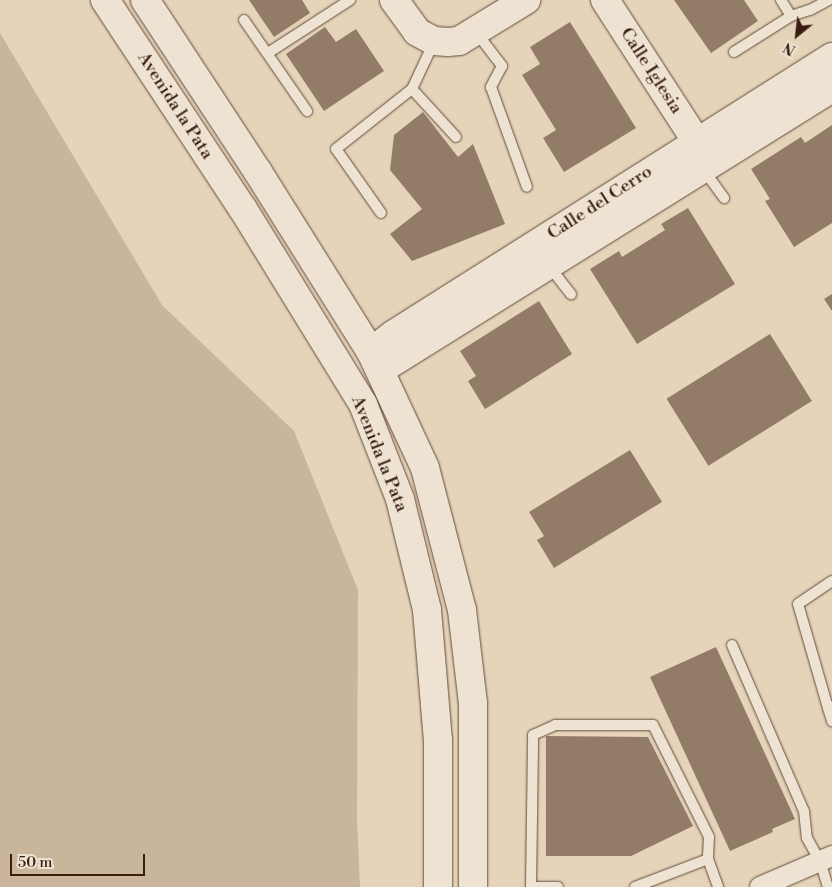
<!DOCTYPE html>
<style>
body{margin:0}
#map{position:relative;width:832px;height:887px;overflow:hidden;background:#e5d4b9;font-family:"Libre Bodoni",serif}
div>[style]{position:absolute}
.green>*{inset:0;background:#c8b59c}
.building>*{inset:0;background:#927c68;transform-origin:0 0}
.roads{filter:drop-shadow(0 0 1px #634a3a) drop-shadow(0 0 1px #634a3a)}
.lane>*{height:10px;margin:-5px;padding:0 5px;transform-origin:5px;border-radius:5px;background:#eee3d2}
.street>*{height:20px;margin:-10px;padding:0 10px;transform-origin:10px;border-radius:10px;background:#eee3d2}
.secondary>*{height:28px;margin:-14px;padding:0 14px;transform-origin:14px;border-radius:14px;background:#eee3d2}
span{translate:-50% -50%;white-space:nowrap;text-align:center;line-height:1.15;-webkit-text-stroke:4px #eee3d2;paint-order:stroke}
.street-label{font-size:18px;color:#381c10}
.north{position:absolute;left:772px;top:10px;width:50px;height:50px;-webkit-text-stroke:4px #eee3d2;paint-order:stroke;rotate:209deg;font-size:14px;font-weight:700;line-height:20px;text-align:center;color:#381c10}
.north::after{content:'';display:block;margin:auto;width:18px;height:22px;background:#381c10;clip-path:polygon(50% 0,100% 100%,50% 72%,0 100%)}
.scale{position:absolute;left:10px;top:854px;width:135px;height:22px;box-sizing:border-box;border:2px solid #381c10;border-top:0;padding-left:6px;font-size:15px;line-height:18px;white-space:nowrap;color:#381c10;-webkit-text-stroke:4px #eee3d2;paint-order:stroke}
</style>
<div id="map">
<div class="green">
<div style="clip-path:polygon(0 33px,162px 305px,294px 431px,358px 590px,357px 820px,360px 887px,0 887px)"></div>
</div>
<div class="building">
<div style="clip-path:polygon(249px 0,302px 0,310px 13px,274px 37px)"></div>
<div style="clip-path:polygon(674px 0,744px 0,758px 21px,711px 53px)"></div>
<div style="clip-path:polygon(570px 22px,636px 128px,564px 172px,543px 138px,556px 130px,522px 75px,540px 64px,530px 47px)"></div>
<div style="clip-path:polygon(325px 27px,336px 42px,356px 29px,384px 71px,324px 111px,286px 54px)"></div>
<div style="clip-path:polygon(423px 112px,458px 157px,473px 144px,505px 224px,412px 261px,390px 234px,422px 209px,390px 170px,394px 135px)"></div>
<div style="clip-path:polygon(832px 125px,832px 223px,794px 247px,765px 201px,770px 199px,751px 169px,801px 137px,805px 143px)"></div>
<div style="clip-path:polygon(688px 208px,735px 284px,637px 344px,590px 269px,619px 251px,622px 257px,665px 230px,661px 224px)"></div>
<div style="clip-path:polygon(832px 294px,832px 311px,824px 299px)"></div>
<div style="clip-path:polygon(539px 301px,572px 354px,485px 409px,468px 381px,476px 376px,460px 351px)"></div>
<div style="left:770px;top:334px;width:79px;height:122px;rotate:58deg"></div>
<div style="clip-path:polygon(630px 450px,662px 502px,554px 568px,537px 540px,544px 536px,529px 512px)"></div>
<div style="clip-path:polygon(716px 647px,795px 819px,772px 829px,773px 832px,730px 851px,650px 677px)"></div>
<div style="clip-path:polygon(546px 736px,648px 737px,693px 826px,631px 856px,546px 856px)"></div>
</div>
<div class="roads">
<div class="lane">
<div style="left:791px;top:16px;width:20px;rotate:-18deg"></div>
<div style="left:810px;top:10px;width:21px;rotate:-28deg"></div>
<div style="left:244px;top:20px;width:111px;rotate:55.3deg"></div>
<div style="left:476px;top:32px;width:43px;rotate:52.6deg"></div>
<div style="left:502px;top:66px;width:24px;rotate:118deg"></div>
<div style="left:491px;top:87px;width:106px;rotate:70.2deg"></div>
<div style="left:734px;top:52px;width:67px;rotate:-32.3deg"></div>
<div style="left:791px;top:16px;width:19px;rotate:-122deg"></div>
<div style="left:268px;top:53px;width:98px;rotate:-32.9deg"></div>
<div style="left:412px;top:89px;width:65px;rotate:47.5deg"></div>
<div style="left:703px;top:169px;width:36px;rotate:54deg"></div>
<div style="left:381px;top:213px;width:78px;rotate:-125.1deg"></div>
<div style="left:336px;top:149px;width:97px;rotate:-38.3deg"></div>
<div style="left:412px;top:89px;width:52px;rotate:-64.9deg"></div>
<div style="left:549px;top:266px;width:36px;rotate:52deg"></div>
<div style="left:732px;top:645px;width:181px;rotate:66.6deg"></div>
<div style="left:804px;top:811px;width:27px;rotate:84deg"></div>
<div style="left:807px;top:838px;width:26px;rotate:61deg"></div>
<div style="left:820px;top:861px;width:27px;rotate:73deg"></div>
<div style="left:832px;top:706px;width:4px;rotate:153deg"></div>
<div style="left:828px;top:708px;width:14px;rotate:73deg"></div>
<div style="left:828px;top:708px;width:108px;rotate:-106.1deg"></div>
<div style="left:798px;top:604px;width:41px;rotate:-34.1deg"></div>
<div style="left:558px;top:887px;width:27px;rotate:180deg"></div>
<div style="left:531px;top:887px;width:152px;rotate:-89.2deg"></div>
<div style="left:533px;top:735px;width:24px;rotate:-24deg"></div>
<div style="left:555px;top:725px;width:98px"></div>
<div style="left:653px;top:725px;width:125px;rotate:63.4deg"></div>
<div style="left:709px;top:837px;width:22px;rotate:93deg"></div>
<div style="left:708px;top:859px;width:30px;rotate:70deg"></div>
<div style="left:635px;top:887px;width:78px;rotate:-21deg"></div>
</div>
<div class="street">
<div style="left:760px;top:887px;width:78px;rotate:-23.3deg"></div>
</div>
<div class="secondary">
<div style="left:105px;top:0;width:250px;rotate:56.6deg"></div>
<div style="left:243px;top:209px;width:229px;rotate:58.4deg"></div>
<div style="left:363px;top:404px;width:102px;rotate:68.7deg"></div>
<div style="left:400px;top:499px;width:114px;rotate:76.3deg"></div>
<div style="left:427px;top:610px;width:130px;rotate:85.2deg"></div>
<div style="left:438px;top:740px;width:147px;rotate:90deg"></div>
<div style="left:145px;top:0;width:206px;rotate:56.7deg"></div>
<div style="left:258px;top:172px;width:213px;rotate:57.9deg"></div>
<div style="left:371px;top:352px;width:128px;rotate:65deg"></div>
<div style="left:425px;top:468px;width:147px;rotate:75.4deg"></div>
<div style="left:462px;top:610px;width:94px;rotate:83.3deg"></div>
<div style="left:473px;top:703px;width:184px;rotate:90deg"></div>
<div style="left:394px;top:0;width:39px;rotate:54deg"></div>
<div style="left:417px;top:32px;width:19px;rotate:28deg"></div>
<div style="left:434px;top:41px;width:14px;rotate:4deg"></div>
<div style="left:448px;top:42px;width:11px;rotate:-5deg"></div>
<div style="left:459px;top:41px;width:79px;rotate:-31.5deg"></div>
<div style="left:605px;top:0;width:169px;rotate:57.1deg"></div>
<div style="left:371px;top:352px;width:29px;rotate:-38deg"></div>
<div style="left:394px;top:334px;width:518px;rotate:-32.31deg"></div>
<div style="left:380px;top:370px;width:533px;rotate:-31.96deg"></div>
</div>
</div>
<div class="street-label">
<span style="left:651px;top:71px;rotate:57deg">Calle Iglesia</span>
<span style="left:175px;top:106px;rotate:57deg">Avenida la Pata</span>
<span style="left:600px;top:203px;rotate:-33deg">Calle del Cerro</span>
<span style="left:379px;top:454px;rotate:68deg">Avenida la Pata</span>
</div>
<div class="north">N</div>
<div class="scale">50 m</div>
</div>
